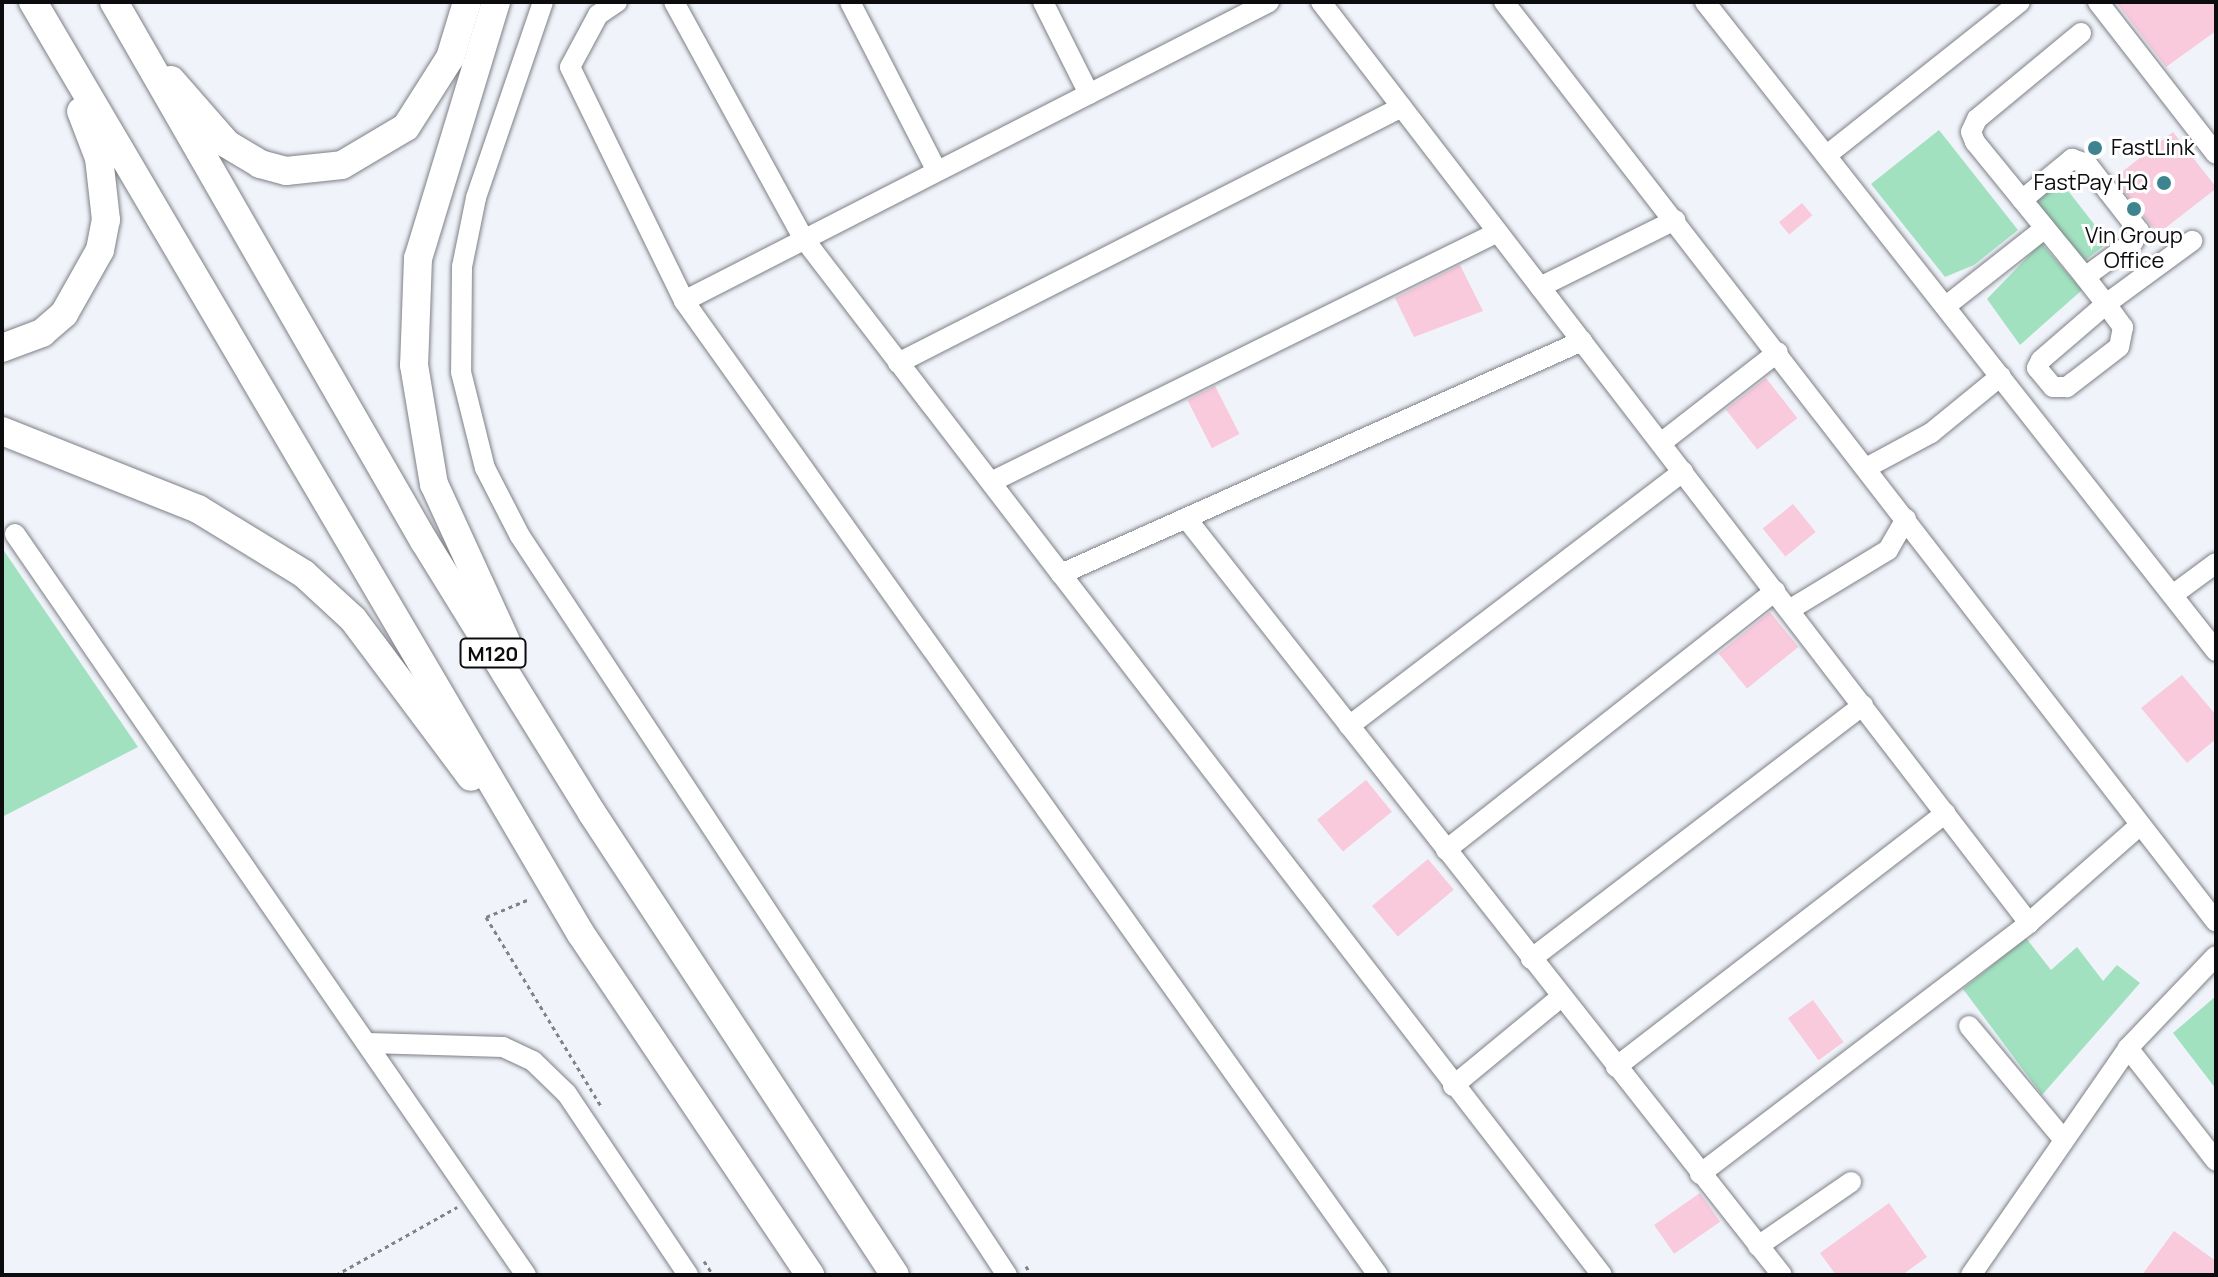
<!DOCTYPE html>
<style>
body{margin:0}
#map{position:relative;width:2218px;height:1277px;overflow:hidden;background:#f0f3fa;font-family:Manrope,sans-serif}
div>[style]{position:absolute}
.green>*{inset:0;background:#a1e1c0;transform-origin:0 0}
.building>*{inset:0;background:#f9c9dc;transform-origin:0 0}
.path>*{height:3px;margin-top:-1.5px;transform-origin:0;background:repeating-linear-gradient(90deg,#808287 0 4px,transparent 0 8px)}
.roads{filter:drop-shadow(0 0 2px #7e8086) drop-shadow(0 0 2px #7e8086)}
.minor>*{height:20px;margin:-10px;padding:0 10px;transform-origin:10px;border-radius:10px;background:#fff}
.highway>*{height:28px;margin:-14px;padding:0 14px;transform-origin:14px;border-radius:14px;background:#fff}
.dots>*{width:22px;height:22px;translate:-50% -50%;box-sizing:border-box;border:4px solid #fff;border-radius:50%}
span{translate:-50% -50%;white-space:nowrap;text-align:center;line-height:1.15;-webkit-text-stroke:6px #fff;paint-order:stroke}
.shield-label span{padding:2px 6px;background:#fff;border:2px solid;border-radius:6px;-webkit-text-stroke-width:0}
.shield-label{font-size:20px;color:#0c0c0f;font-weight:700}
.poi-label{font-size:22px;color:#0c0c0f}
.left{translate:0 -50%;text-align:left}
.right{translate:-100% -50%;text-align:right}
.frame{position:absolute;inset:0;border:4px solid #0c0c0f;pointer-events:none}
</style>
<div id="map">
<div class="green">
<div style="clip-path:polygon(1939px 130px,2018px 230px,1974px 265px,1945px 277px,1871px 184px)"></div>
<div style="left:2051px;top:169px;width:93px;height:33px;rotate:52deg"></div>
<div style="clip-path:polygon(2041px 243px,2082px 290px,2020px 345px,1987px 299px)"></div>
<div style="clip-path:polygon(2px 548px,138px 747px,2px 817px)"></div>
<div style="clip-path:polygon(2026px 938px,2051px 970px,2077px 947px,2103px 981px,2117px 965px,2140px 983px,2042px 1095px,1963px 989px)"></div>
<div style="clip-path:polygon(2216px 996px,2216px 1089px,2173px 1033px)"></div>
</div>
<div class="building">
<div style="clip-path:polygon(2116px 2px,2216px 2px,2216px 31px,2166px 67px)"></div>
<div style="left:2173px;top:132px;width:71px;height:75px;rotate:52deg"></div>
<div style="left:1802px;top:203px;width:16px;height:30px;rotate:50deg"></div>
<div style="clip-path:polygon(1460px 265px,1483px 311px,1414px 337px,1395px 298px)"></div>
<div style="left:1766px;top:378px;width:51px;height:51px;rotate:52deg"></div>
<div style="left:1215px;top:386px;width:54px;height:31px;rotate:63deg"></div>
<div style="left:1793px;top:504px;width:36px;height:39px;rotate:51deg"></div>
<div style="left:1770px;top:612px;width:45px;height:66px;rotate:51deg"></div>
<div style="clip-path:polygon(2182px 675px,2216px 715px,2216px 739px,2187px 763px,2141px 708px)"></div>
<div style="left:1366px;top:780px;width:41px;height:63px;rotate:51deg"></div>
<div style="left:1428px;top:859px;width:40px;height:73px;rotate:50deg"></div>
<div style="left:1813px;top:1000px;width:52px;height:31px;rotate:54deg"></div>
<div style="left:1700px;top:1193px;width:35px;height:56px;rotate:55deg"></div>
<div style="clip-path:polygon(1889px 1203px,1927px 1257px,1902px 1275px,1836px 1275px,1820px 1253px)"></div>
<div style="clip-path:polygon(2174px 1231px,2216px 1261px,2216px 1275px,2142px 1275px)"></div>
</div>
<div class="path">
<div style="left:527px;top:900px;width:44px;rotate:157.5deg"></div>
<div style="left:486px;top:917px;width:223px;rotate:58.7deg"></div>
<div style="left:704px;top:1261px;width:17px;rotate:57deg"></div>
<div style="left:1026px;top:1266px;width:10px;rotate:61deg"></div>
<div style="left:336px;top:1275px;width:139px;rotate:-29.3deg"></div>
</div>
<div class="roads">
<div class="minor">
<div style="left:543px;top:2px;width:207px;rotate:108.9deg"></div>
<div style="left:476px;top:198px;width:70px;rotate:101.5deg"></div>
<div style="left:462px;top:267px;width:105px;rotate:90.5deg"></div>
<div style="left:461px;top:372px;width:99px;rotate:76deg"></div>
<div style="left:485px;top:468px;width:76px;rotate:62.8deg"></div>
<div style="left:520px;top:536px;width:885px;rotate:56.62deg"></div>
<div style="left:617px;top:2px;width:23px;rotate:146deg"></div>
<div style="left:598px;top:15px;width:59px;rotate:118.3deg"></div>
<div style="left:570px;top:67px;width:260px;rotate:64deg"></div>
<div style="left:684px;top:301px;width:1196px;rotate:54.53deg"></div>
<div style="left:674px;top:2px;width:270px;rotate:61.3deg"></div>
<div style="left:804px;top:239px;width:422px;rotate:52.5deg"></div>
<div style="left:1061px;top:574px;width:571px;rotate:-24.09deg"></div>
<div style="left:850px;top:2px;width:190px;rotate:62.8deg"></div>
<div style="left:1043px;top:2px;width:103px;rotate:63.4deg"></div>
<div style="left:1321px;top:2px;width:1162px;rotate:52.45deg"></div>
<div style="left:1504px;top:2px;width:1163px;rotate:52.26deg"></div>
<div style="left:1705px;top:2px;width:826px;rotate:51.78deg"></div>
<div style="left:2098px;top:2px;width:192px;rotate:52.2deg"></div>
<div style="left:2081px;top:33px;width:135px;rotate:140.4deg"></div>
<div style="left:1977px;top:119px;width:14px;rotate:115deg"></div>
<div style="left:1971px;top:132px;width:11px;rotate:68deg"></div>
<div style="left:1975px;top:142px;width:174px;rotate:50.8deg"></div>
<div style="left:2085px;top:277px;width:34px;rotate:52deg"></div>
<div style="left:2106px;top:304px;width:29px;rotate:54deg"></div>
<div style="left:2123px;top:327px;width:20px;rotate:101deg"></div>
<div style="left:2119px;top:347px;width:66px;rotate:142.4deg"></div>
<div style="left:2067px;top:387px;width:14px;rotate:180deg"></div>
<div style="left:2053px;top:387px;width:25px;rotate:-130deg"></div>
<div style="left:2037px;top:368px;width:9px;rotate:-63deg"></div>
<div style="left:2041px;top:360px;width:86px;rotate:-40.7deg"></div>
<div style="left:2106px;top:304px;width:107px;rotate:-36.2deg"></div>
<div style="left:1827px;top:155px;width:246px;rotate:-38.4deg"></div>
<div style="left:2022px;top:200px;width:65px;rotate:-39.4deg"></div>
<div style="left:2072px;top:159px;width:16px;rotate:18deg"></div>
<div style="left:2087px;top:164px;width:85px;rotate:52.2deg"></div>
<div style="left:2139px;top:231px;width:13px;rotate:119deg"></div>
<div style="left:2133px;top:242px;width:59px;rotate:143.9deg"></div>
<div style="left:1540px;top:287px;width:151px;rotate:-26.4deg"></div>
<div style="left:684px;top:301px;width:657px;rotate:-27.07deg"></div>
<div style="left:1946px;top:306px;width:126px;rotate:-38.2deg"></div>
<div style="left:898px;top:363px;width:565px;rotate:-26.93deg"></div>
<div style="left:1661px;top:443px;width:148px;rotate:-37.9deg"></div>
<div style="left:1866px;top:468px;width:74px;rotate:-28.3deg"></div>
<div style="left:1931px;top:433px;width:90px;rotate:-39.2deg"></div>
<div style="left:991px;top:482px;width:565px;rotate:-26.25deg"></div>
<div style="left:1186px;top:518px;width:963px;rotate:51.79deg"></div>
<div style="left:15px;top:534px;width:900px;rotate:55.41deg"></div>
<div style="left:1061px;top:574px;width:885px;rotate:52.34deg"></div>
<div style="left:2174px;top:594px;width:52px;rotate:-36.4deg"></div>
<div style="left:1789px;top:610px;width:116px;rotate:-31.2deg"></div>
<div style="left:1888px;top:550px;width:36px;rotate:-60deg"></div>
<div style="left:1349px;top:726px;width:420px;rotate:-37.3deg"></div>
<div style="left:1446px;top:850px;width:419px;rotate:-38.2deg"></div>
<div style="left:1531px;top:959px;width:418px;rotate:-37.4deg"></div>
<div style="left:1969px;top:1026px;width:147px;rotate:50.2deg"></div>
<div style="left:369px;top:1043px;width:134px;rotate:1.7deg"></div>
<div style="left:503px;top:1047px;width:33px;rotate:25deg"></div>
<div style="left:533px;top:1061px;width:47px;rotate:44.1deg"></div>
<div style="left:567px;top:1094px;width:218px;rotate:56.2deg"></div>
<div style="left:2128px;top:1048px;width:143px;rotate:52.1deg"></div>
<div style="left:1616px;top:1067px;width:416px;rotate:-37.6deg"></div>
<div style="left:1453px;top:1086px;width:140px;rotate:-39.5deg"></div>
<div style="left:1700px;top:1174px;width:414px;rotate:-37.3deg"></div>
<div style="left:2029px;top:923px;width:145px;rotate:-41.4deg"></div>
<div style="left:1758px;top:1246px;width:113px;rotate:-34.5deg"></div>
<div style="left:1971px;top:1275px;width:276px;rotate:-55.3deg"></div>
<div style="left:2128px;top:1048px;width:127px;rotate:-46.3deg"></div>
</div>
<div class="highway">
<div style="left:33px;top:2px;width:1081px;rotate:59.55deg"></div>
<div style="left:581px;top:934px;width:411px;rotate:56.1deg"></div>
<div style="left:114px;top:2px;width:622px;rotate:60.1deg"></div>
<div style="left:424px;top:541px;width:320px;rotate:58.3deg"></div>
<div style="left:592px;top:813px;width:552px;rotate:56.74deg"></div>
<div style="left:496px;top:2px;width:268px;rotate:106.9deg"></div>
<div style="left:418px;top:258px;width:107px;rotate:92.1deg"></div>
<div style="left:414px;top:365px;width:121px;rotate:80.5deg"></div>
<div style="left:434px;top:484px;width:173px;rotate:65.4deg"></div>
<div style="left:171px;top:80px;width:85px;rotate:48.8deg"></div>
<div style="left:227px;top:144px;width:39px;rotate:31deg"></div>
<div style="left:260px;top:164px;width:27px;rotate:15deg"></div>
<div style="left:286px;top:171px;width:56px;rotate:-6.1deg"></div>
<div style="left:342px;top:165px;width:74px;rotate:-30.7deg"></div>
<div style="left:406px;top:127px;width:82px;rotate:-57.5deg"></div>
<div style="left:450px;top:58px;width:59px;rotate:-73.1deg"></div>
<div style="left:2px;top:348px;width:43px;rotate:-20.6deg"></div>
<div style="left:42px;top:333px;width:29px;rotate:-41deg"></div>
<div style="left:64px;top:314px;width:73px;rotate:-60.6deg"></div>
<div style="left:100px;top:250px;width:31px;rotate:-79deg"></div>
<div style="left:106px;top:220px;width:62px;rotate:-96.4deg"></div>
<div style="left:99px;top:158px;width:50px;rotate:-111deg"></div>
<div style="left:2px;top:431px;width:211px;rotate:21.7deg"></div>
<div style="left:198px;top:509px;width:124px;rotate:31.5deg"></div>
<div style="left:304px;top:574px;width:67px;rotate:42.6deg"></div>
<div style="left:353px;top:619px;width:197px;rotate:53.2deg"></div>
</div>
</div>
<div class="dots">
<div style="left:2095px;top:148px;background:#3e8490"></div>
<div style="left:2164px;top:183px;background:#3e8490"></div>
<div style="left:2134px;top:209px;background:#3e8490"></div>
</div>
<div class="shield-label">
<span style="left:493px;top:653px">M120</span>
</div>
<div class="poi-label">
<span class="left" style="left:2111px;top:148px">FastLink</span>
<span class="right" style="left:2148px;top:183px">FastPay HQ</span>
<span style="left:2134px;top:248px">Vin Group<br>Office</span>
</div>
<div class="frame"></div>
</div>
